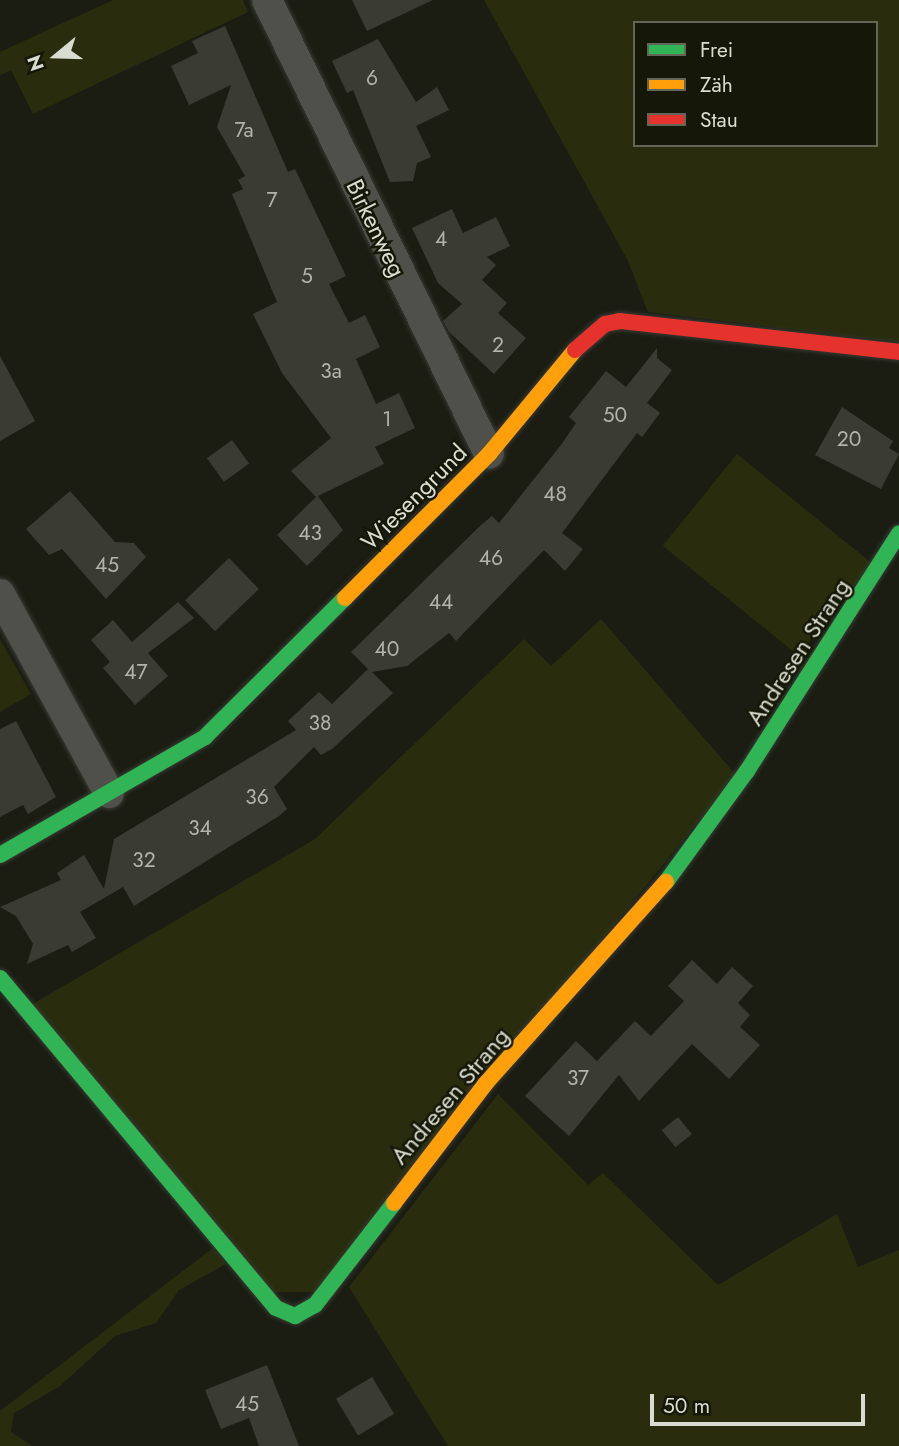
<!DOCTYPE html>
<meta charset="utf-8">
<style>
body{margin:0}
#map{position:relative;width:899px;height:1446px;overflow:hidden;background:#1b1d13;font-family:Jost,sans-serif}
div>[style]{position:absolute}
.green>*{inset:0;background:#292d0e;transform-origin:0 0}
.building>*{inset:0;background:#3a3b32;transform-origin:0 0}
.roads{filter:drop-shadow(0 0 2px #373a32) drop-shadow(0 0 2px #373a32)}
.street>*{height:30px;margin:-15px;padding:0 15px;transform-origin:15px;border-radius:15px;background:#4e5049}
.fast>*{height:16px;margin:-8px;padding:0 8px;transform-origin:8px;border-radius:8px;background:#30b455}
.slow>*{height:16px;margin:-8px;padding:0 8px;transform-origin:8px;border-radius:8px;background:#ff9f0a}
.jam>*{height:16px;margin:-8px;padding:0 8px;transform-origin:8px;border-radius:8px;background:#e5322d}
span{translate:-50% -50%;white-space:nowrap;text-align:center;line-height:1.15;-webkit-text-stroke:5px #151806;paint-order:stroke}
.number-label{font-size:21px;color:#b1b4a8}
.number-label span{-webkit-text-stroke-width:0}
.street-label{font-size:24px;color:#d9dcd0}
.legend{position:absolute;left:633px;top:21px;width:245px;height:126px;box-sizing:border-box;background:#151806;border:2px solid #636657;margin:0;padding:9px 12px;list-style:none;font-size:21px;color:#d9dcd0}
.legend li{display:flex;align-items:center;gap:14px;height:35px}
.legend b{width:35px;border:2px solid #636657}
.north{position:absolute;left:21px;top:21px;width:70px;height:70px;-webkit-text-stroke:5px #151806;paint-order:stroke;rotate:251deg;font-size:19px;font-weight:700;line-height:28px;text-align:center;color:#d9dcd0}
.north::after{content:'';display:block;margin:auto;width:24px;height:32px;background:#d9dcd0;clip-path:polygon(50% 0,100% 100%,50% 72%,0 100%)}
.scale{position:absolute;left:650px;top:1394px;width:215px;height:32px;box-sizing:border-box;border:4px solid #d9dcd0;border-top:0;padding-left:9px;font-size:21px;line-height:24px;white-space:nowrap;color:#d9dcd0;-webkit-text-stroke:5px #151806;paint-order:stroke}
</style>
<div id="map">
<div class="green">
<div style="clip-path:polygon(113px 0,243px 0,248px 12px,33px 114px,11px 70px,0 75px,0 52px)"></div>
<div style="clip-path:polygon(evenodd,484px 0,899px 0,899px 342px,648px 312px,628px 261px,484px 0,635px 23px,876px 23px,876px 145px,635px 145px,635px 23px)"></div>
<div style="left:737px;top:454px;width:174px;height:118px;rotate:39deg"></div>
<div style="clip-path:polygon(601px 619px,736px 775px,315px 1292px,273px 1292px,31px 1005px,315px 839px,524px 639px,551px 666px)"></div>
<div style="clip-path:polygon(0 639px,31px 694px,0 712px)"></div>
<div style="clip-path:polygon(498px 1094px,588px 1185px,603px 1173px,718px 1285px,837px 1214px,858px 1267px,899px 1250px,899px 1446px,448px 1446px,349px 1287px)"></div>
<div style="clip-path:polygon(213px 1248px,226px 1264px,179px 1290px,156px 1323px,115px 1336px,60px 1386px,14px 1413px,11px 1432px,32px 1446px,0 1446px,0 1411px)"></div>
</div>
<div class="building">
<div style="clip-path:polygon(352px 0,433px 0,367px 31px)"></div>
<div style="clip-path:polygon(225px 26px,288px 172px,295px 169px,346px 276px,329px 284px,349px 323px,365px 315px,380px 347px,356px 359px,376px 404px,399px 393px,415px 428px,375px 447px,384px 464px,318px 496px,343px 530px,307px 566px,277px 535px,316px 497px,291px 471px,331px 438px,282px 373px,253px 314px,277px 302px,232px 194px,243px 189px,238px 180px,245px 176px,217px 127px,231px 85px,189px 105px,171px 66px,198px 53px,192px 41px)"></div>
<div style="clip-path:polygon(378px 39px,416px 102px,437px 87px,449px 110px,416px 126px,431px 157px,417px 163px,413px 181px,390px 182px,353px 90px,347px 93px,332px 61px)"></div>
<div style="clip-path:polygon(452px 209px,463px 233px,496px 217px,510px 246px,487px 257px,496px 265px,482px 280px,507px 303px,498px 313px,526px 338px,494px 374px,449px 332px,443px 321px,462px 304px,438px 283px,412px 228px)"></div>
<div style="clip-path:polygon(657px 348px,657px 358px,672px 370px,647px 403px,660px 413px,642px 437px,637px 433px,562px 533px,583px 549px,565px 571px,544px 550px,456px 641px,449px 633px,407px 666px,372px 672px,393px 693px,332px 749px,321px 755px,314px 747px,274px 787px,287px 809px,279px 816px,134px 906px,123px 887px,80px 912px,96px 938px,72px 952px,68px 945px,27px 964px,33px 944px,16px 916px,0 907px,61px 880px,57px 873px,84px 855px,104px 889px,114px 839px,296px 730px,288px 721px,319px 692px,332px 704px,368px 669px,351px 652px,481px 525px,492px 516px,499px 523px,561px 445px,576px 423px,569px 417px,606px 371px,626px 387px)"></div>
<div style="clip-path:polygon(0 356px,35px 421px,0 441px)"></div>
<div style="clip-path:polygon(842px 407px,893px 441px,889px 448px,899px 454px,881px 489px,815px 455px)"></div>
<div style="left:232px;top:440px;width:29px;height:31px;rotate:54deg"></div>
<div style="clip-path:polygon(70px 491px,115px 542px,134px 543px,146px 557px,106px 599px,62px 549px,49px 555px,26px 529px)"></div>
<div style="left:229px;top:558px;width:43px;height:61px;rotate:46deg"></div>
<div style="clip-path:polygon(178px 602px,194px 618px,148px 653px,168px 676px,135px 705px,103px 668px,110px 662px,91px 640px,113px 620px,132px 642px)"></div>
<div style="clip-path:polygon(16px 721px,56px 797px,28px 814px,23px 805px,0 817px,0 729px)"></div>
<div style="clip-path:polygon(692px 960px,717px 984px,732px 967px,753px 986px,738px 1003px,750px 1015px,740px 1027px,760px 1045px,729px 1079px,692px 1044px,639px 1101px,619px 1075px,569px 1136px,525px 1096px,576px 1041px,597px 1061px,635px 1021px,651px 1036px,684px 1001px,668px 986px)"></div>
<div style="left:678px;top:1117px;width:22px;height:21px;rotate:51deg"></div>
<div style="clip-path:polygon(267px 1365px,299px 1446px,259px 1446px,249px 1418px,221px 1429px,205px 1390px)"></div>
<div style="left:372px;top:1377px;width:43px;height:42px;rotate:59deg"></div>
</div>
<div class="roads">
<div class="street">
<div style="left:267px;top:0;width:505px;rotate:63.94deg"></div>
<div style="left:0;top:594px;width:227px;rotate:61.3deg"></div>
</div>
<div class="fast">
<div style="left:0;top:855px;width:237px;rotate:-29.9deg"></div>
<div style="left:205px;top:737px;width:197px;rotate:-44.8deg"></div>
<div style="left:666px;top:882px;width:137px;rotate:-53.9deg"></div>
<div style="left:747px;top:771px;width:282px;rotate:-57.4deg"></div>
<div style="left:0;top:978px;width:430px;rotate:50.1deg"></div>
<div style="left:276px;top:1308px;width:21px;rotate:23deg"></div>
<div style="left:295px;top:1316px;width:23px;rotate:-29deg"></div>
<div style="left:315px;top:1305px;width:129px;rotate:-52.2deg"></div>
</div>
<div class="slow">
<div style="left:345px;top:598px;width:204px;rotate:-45deg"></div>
<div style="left:489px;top:454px;width:135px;rotate:-50.4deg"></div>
<div style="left:394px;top:1203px;width:151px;rotate:-52.5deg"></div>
<div style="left:486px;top:1083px;width:270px;rotate:-48.2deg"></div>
</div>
<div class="jam">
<div style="left:575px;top:350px;width:40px;rotate:-41deg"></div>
<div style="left:605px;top:324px;width:15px;rotate:-11deg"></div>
<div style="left:620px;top:321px;width:281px;rotate:6.3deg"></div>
</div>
</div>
<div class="number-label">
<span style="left:372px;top:78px">6</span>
<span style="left:244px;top:130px">7a</span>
<span style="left:272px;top:200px">7</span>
<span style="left:441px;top:239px">4</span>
<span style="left:307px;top:276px">5</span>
<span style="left:498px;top:345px">2</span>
<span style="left:331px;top:371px">3a</span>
<span style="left:615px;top:415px">50</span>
<span style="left:387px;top:419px">1</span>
<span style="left:849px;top:439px">20</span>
<span style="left:555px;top:494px">48</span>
<span style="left:310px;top:533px">43</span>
<span style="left:491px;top:558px">46</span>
<span style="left:107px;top:565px">45</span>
<span style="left:441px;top:602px">44</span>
<span style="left:387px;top:649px">40</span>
<span style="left:136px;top:672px">47</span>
<span style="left:320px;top:723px">38</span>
<span style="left:257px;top:797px">36</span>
<span style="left:200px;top:828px">34</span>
<span style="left:144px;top:860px">32</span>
<span style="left:578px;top:1078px">37</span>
<span style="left:247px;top:1404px">45</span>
</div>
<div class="street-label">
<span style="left:376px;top:228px;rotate:64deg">Birkenweg</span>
<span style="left:414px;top:497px;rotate:-45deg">Wiesengrund</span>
<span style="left:798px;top:652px;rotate:-57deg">Andresen Strang</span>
<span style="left:450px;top:1096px;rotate:-50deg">Andresen Strang</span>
</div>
<ul class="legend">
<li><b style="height:9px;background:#30b455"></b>Frei</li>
<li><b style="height:9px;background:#ff9f0a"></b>Zäh</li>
<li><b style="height:9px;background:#e5322d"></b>Stau</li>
</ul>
<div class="north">N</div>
<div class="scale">50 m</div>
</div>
